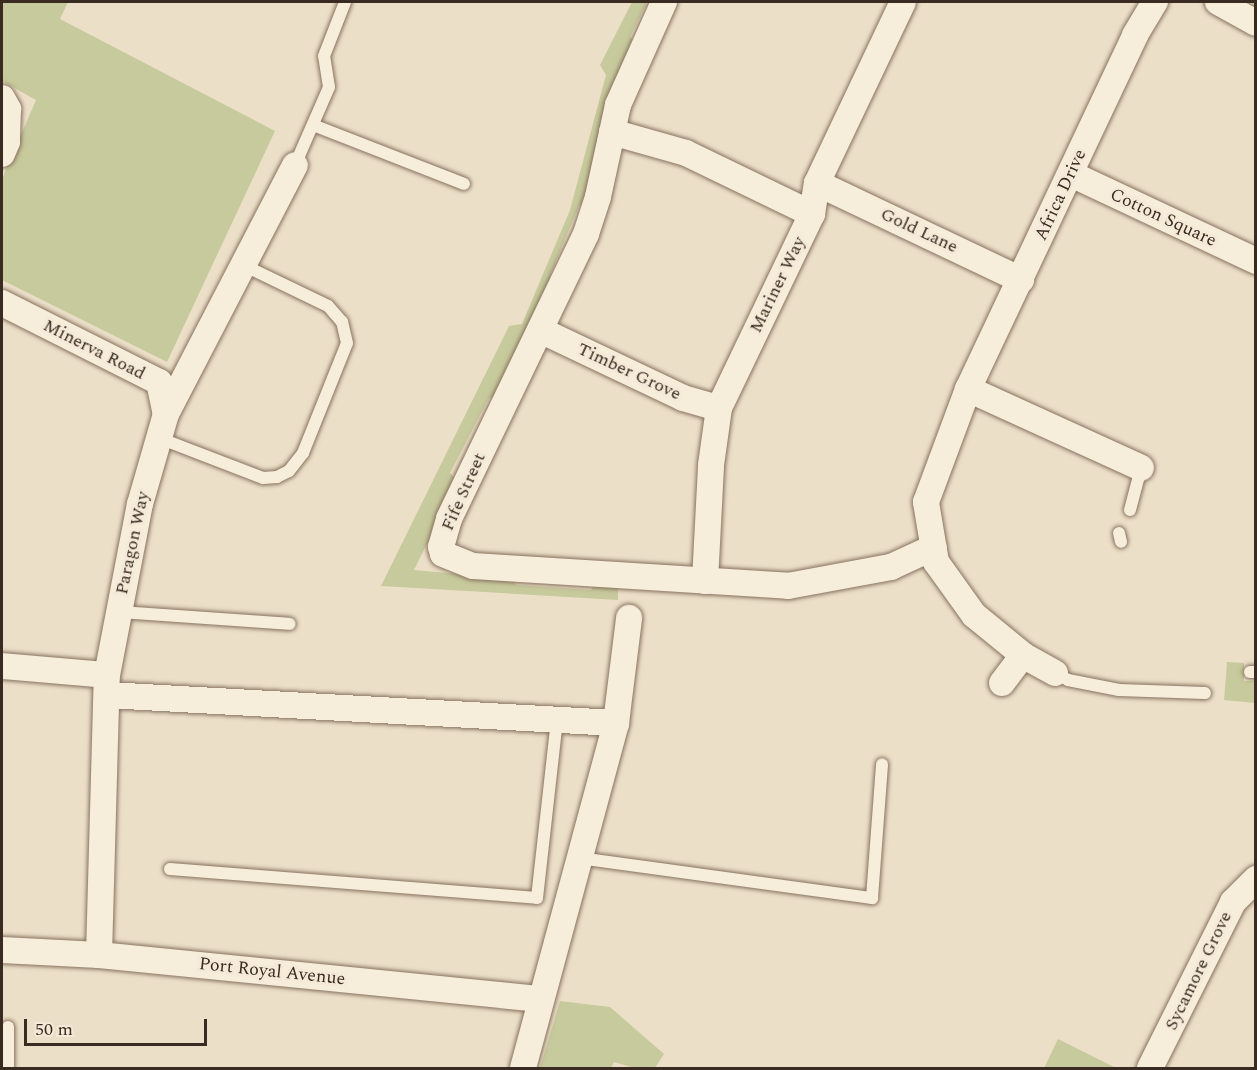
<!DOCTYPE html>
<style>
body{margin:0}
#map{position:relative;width:1257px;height:1070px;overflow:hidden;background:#ecdfc8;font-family:Spectral,serif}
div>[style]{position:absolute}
.green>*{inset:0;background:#c7ca9c}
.roads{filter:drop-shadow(0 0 2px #87725e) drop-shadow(0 0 2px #87725e)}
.service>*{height:12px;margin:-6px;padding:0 6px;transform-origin:6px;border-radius:6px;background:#f7eddb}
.minor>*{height:26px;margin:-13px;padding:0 13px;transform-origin:13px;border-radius:13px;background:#f7eddb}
span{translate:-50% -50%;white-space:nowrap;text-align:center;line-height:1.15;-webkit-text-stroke:6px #f4ead7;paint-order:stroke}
.street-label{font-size:18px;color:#392b21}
.frame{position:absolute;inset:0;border:3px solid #392b21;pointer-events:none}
.scale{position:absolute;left:24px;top:1019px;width:183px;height:27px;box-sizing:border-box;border:3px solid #392b21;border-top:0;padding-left:8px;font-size:18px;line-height:21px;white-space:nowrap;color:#392b21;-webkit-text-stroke:4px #f4ead7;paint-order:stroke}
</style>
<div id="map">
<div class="green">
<div style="clip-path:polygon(2px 2px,68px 2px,60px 19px,275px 131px,167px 362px,2px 280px,2px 179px,36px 100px,2px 81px)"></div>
<div style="clip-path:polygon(632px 2px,647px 2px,630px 37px,636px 42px,588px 201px,579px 206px,550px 275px,553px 283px,499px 396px,489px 398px,450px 473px,458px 481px,414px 570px,513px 579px,516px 585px,591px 590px,594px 585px,618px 586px,618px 600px,381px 586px,509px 326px,522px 324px,570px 210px,606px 75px,600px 65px)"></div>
<div style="clip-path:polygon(1227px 662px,1244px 663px,1244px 681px,1255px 681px,1255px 703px,1224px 700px)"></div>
<div style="clip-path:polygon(560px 1001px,610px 1007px,664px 1054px,655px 1068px,634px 1068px,614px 1062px,611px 1068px,540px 1068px)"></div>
<div style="clip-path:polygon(1058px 1039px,1116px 1068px,1044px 1068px)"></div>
</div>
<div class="roads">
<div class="service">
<div style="left:313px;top:125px;width:162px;rotate:21.3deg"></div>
<div style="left:295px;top:165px;width:85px;rotate:-66.4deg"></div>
<div style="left:329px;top:87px;width:31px;rotate:-99deg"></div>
<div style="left:324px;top:56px;width:58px;rotate:-68.7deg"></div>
<div style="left:159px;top:438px;width:111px;rotate:21deg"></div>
<div style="left:263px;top:478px;width:14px;rotate:-4deg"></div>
<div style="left:277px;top:477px;width:13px;rotate:-27deg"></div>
<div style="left:289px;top:471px;width:23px;rotate:-52deg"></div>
<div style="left:303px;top:453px;width:118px;rotate:-68.2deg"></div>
<div style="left:347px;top:343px;width:22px;rotate:-103deg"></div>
<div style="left:342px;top:322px;width:21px;rotate:-131deg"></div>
<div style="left:328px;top:306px;width:94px;rotate:-154.2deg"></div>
<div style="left:1130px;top:510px;width:43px;rotate:-75.3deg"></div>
<div style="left:1119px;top:533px;width:9px;rotate:77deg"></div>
<div style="left:119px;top:612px;width:171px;rotate:4deg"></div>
<div style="left:1250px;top:672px;width:6px"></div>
<div style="left:1055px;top:673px;width:15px;rotate:28deg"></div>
<div style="left:1068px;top:680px;width:52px;rotate:11.1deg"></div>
<div style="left:1119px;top:690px;width:86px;rotate:2deg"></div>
<div style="left:579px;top:858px;width:296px;rotate:7.8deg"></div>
<div style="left:872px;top:898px;width:134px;rotate:-85.7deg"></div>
<div style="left:170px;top:869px;width:368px;rotate:4.5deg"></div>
<div style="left:537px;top:898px;width:179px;rotate:-83.6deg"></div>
<div style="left:8px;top:1068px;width:41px;rotate:-90deg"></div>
</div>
<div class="minor">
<div style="left:664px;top:2px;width:113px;rotate:114.1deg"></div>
<div style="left:618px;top:105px;width:94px;rotate:102.3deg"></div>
<div style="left:598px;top:197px;width:39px;rotate:108deg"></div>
<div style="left:586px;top:234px;width:316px;rotate:115.7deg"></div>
<div style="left:449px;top:519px;width:29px;rotate:106deg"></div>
<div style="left:441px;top:547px;width:7px;rotate:74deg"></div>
<div style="left:443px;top:554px;width:32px;rotate:22deg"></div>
<div style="left:473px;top:566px;width:316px;rotate:3.6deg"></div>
<div style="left:788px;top:586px;width:105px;rotate:-10.5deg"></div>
<div style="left:891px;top:567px;width:47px;rotate:-24.9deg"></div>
<div style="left:1218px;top:2px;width:43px;rotate:28.9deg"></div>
<div style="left:2px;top:98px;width:13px;rotate:61deg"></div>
<div style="left:8px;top:109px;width:33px;rotate:92deg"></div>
<div style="left:7px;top:142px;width:13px;rotate:113deg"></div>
<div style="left:612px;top:132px;width:77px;rotate:15.8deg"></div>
<div style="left:686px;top:153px;width:140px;rotate:25.8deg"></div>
<div style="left:1071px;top:174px;width:204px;rotate:25.2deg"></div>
<div style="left:817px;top:183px;width:226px;rotate:25.4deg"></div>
<div style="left:2px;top:303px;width:176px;rotate:26.7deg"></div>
<div style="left:159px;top:382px;width:33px;rotate:78deg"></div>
<div style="left:540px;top:330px;width:158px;rotate:25.4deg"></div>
<div style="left:683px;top:398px;width:37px;rotate:16deg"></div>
<div style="left:968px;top:389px;width:190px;rotate:24.5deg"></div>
<div style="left:705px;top:581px;width:116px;rotate:-87deg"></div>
<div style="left:711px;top:465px;width:58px;rotate:-82deg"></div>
<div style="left:719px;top:408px;width:215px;rotate:-64.4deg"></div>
<div style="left:812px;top:214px;width:31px;rotate:-81deg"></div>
<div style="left:817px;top:183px;width:200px;rotate:-64.6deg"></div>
<div style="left:2px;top:666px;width:105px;rotate:4.9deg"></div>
<div style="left:1055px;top:673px;width:37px;rotate:-151deg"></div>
<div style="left:1023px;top:655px;width:63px;rotate:-140.8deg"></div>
<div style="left:974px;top:615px;width:65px;rotate:-125.6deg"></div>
<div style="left:936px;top:562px;width:61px;rotate:-99.5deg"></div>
<div style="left:926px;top:502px;width:121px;rotate:-69.6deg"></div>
<div style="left:968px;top:389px;width:391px;rotate:-64.7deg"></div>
<div style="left:1135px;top:35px;width:39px;rotate:-59deg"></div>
<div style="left:1002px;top:683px;width:35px;rotate:-53deg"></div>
<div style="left:107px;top:695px;width:510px;rotate:3.15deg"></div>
<div style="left:2px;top:950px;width:97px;rotate:3deg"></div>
<div style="left:99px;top:955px;width:444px;rotate:5.7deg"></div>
<div style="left:99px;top:955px;width:280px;rotate:-88.4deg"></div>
<div style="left:107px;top:675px;width:174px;rotate:-79.1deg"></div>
<div style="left:140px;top:504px;width:94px;rotate:-73.9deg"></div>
<div style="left:166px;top:414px;width:280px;rotate:-62.6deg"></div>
<div style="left:523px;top:1068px;width:357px;rotate:-74.9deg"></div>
<div style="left:616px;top:723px;width:106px;rotate:-82.9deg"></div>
<div style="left:1150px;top:1068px;width:186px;rotate:-63.4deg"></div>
<div style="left:1233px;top:902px;width:33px;rotate:-45deg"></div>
</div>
</div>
<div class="street-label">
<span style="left:1061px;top:195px;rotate:-65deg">Africa Drive</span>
<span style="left:1163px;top:218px;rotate:25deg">Cotton Square</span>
<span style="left:919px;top:231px;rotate:25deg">Gold Lane</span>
<span style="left:778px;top:285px;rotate:-64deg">Mariner Way</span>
<span style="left:94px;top:350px;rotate:27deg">Minerva Road</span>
<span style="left:629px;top:372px;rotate:25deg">Timber Grove</span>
<span style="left:464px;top:492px;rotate:-66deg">Fife Street</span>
<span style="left:133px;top:543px;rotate:-78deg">Paragon Way</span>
<span style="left:1199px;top:971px;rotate:-64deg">Sycamore Grove</span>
<span style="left:272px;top:972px;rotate:6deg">Port Royal Avenue</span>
</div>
<div class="frame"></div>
<div class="scale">50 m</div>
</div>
